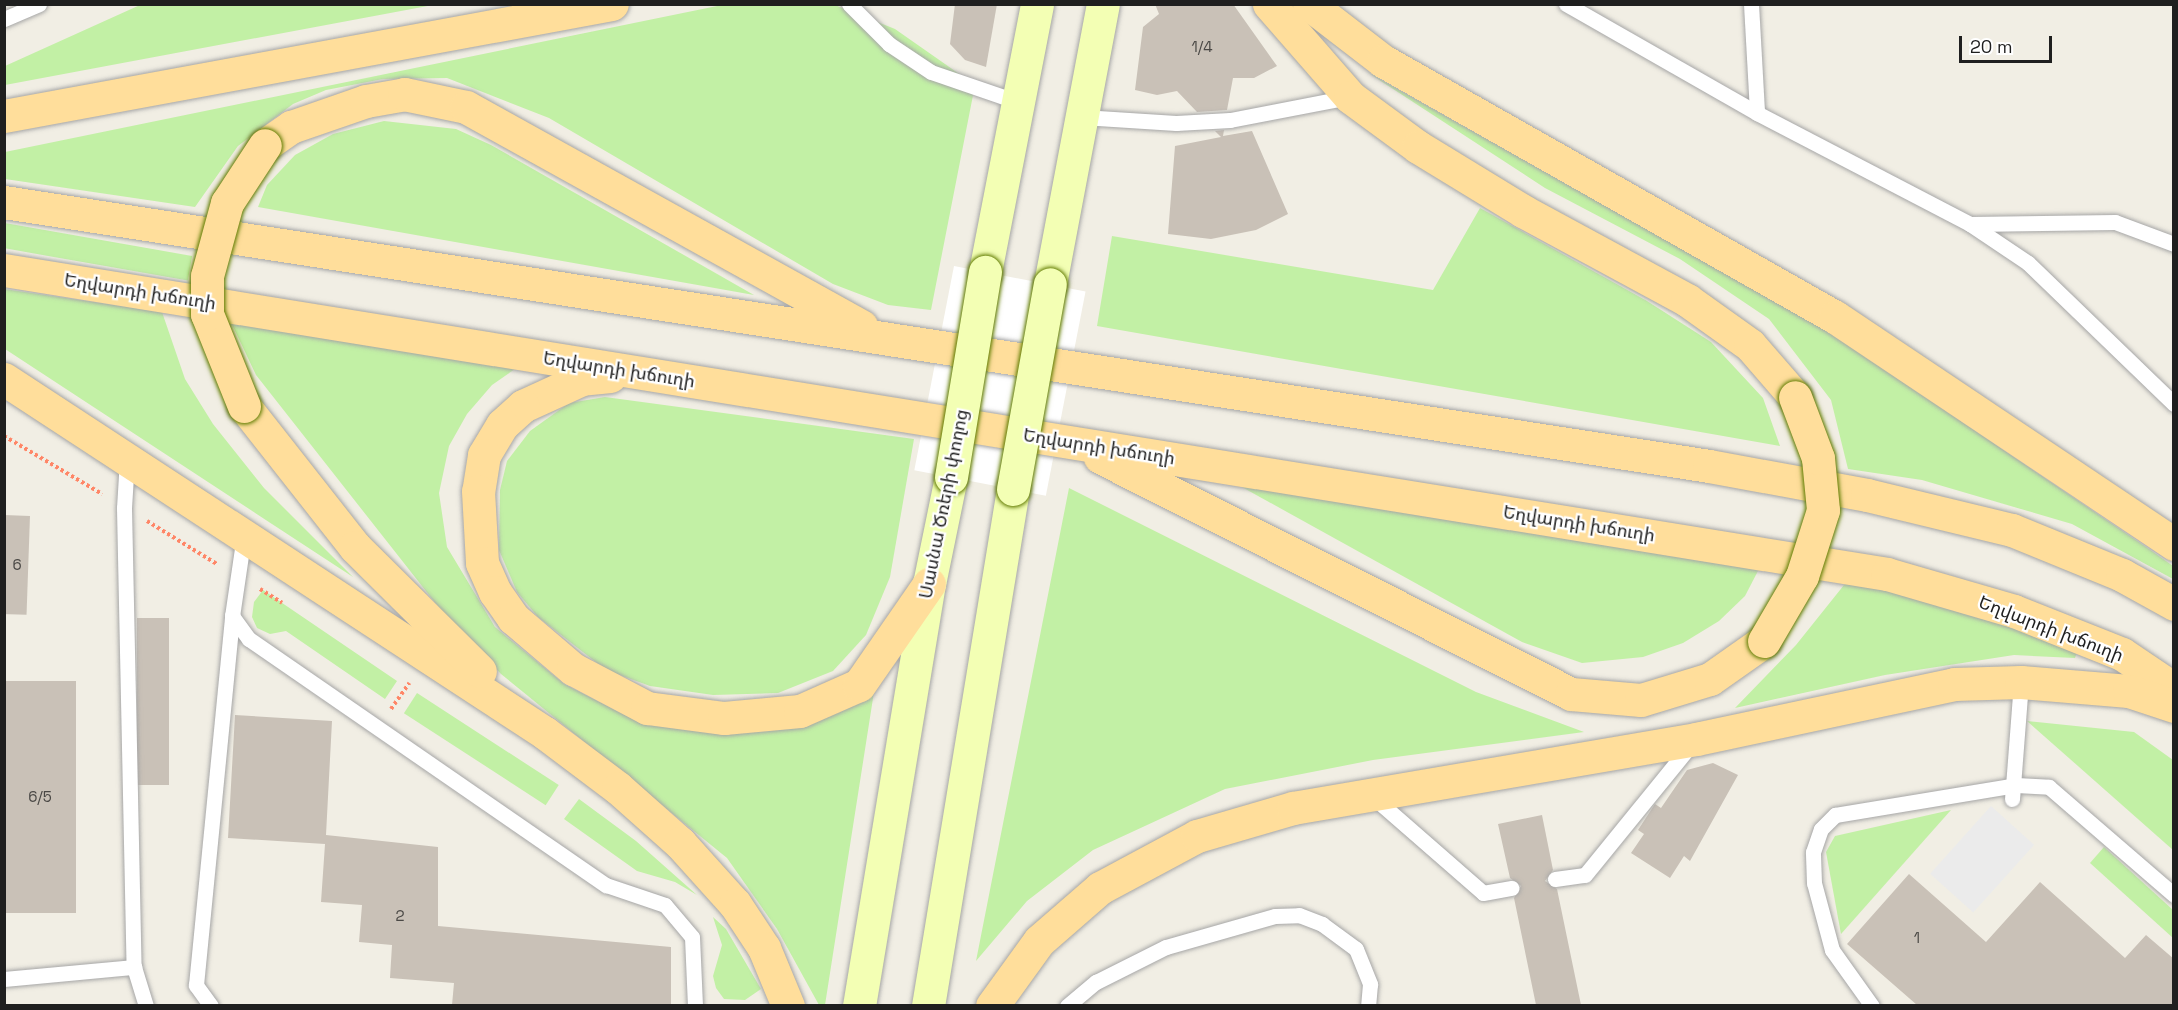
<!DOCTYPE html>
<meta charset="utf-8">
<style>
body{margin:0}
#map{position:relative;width:2178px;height:1010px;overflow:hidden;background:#f1eee4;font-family:"Space Grotesk","Noto Sans Armenian",sans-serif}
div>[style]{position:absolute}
.grass>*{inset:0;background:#c2f0a5;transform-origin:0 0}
.parking>*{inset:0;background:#ebebeb;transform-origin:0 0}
.pier>*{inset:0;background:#fff;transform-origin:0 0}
.building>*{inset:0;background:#c9c1b7;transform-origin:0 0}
.path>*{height:4px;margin-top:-2px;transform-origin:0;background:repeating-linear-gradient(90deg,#ff8667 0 3px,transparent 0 6px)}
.roads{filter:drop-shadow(0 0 2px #a6a6a6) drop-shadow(0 0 2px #a6a6a6)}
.service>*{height:15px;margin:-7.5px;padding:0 7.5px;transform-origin:7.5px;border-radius:7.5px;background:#fff}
.secondary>*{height:33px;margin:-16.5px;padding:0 16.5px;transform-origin:16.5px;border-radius:16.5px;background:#f3ffb4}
.primary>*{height:33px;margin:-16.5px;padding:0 16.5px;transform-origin:16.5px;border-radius:16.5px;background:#ffde9b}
.bridges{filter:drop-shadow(0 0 2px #617c00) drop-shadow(0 0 2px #617c00)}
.secondary-bridge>*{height:33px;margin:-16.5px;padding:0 16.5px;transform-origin:16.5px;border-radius:16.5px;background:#f3ffb4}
.primary-bridge>*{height:33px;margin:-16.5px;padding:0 16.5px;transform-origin:16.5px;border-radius:16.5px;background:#ffde9b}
span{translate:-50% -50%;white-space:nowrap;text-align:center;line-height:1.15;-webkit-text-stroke:4.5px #fff;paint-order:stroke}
.number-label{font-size:15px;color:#4a4845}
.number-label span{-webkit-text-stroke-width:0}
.street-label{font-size:18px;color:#1f1f1f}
.frame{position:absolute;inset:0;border:6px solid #1f1f1f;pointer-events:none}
.scale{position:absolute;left:1959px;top:36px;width:93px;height:27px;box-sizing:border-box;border:3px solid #1f1f1f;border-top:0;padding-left:8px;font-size:18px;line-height:21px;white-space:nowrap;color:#1f1f1f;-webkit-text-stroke:4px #fff;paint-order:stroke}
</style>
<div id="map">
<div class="grass">
<div style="clip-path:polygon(140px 5px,140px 4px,433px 5px,5px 85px,5px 66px)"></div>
<div style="clip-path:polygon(722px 5px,835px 5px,895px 29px,975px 85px,931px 310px,888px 305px,833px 284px,549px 118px,447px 78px,383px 79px,326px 90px,293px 104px,238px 146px,195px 207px,5px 179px,5px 152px)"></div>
<div style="clip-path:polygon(1367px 72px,1830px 332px,2149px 549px,2173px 566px,2173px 579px,2072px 524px,1922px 480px,1848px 469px,1831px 400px,1769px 319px,1680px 259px,1545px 188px)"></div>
<div style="clip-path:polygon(384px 121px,456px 129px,491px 145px,754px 295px,258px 207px,267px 185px,295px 155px,333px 134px)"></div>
<div style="clip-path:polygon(1480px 208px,1647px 301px,1711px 342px,1763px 398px,1780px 446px,1097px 326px,1112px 236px,1433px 290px)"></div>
<div style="left:5px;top:223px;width:190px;height:25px;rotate:10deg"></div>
<div style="clip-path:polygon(4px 289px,162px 312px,185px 379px,213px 424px,264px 488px,353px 577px,5px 349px)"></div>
<div style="clip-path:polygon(229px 318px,515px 369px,492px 385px,467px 414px,449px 446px,439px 493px,447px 547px,495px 627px,564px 684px,629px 717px,874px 692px,825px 1005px,819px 1005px,777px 929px,727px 858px,501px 674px,444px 614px,256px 375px)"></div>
<div style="clip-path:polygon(605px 397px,914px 439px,890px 577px,866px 635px,833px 671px,778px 693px,713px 695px,650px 686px,606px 670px,538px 617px,517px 592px,499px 550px,500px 490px,507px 461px,530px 431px,569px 403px)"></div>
<div style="clip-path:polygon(1231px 481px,1759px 569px,1745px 596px,1719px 621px,1683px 643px,1643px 657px,1582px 663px,1522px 642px)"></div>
<div style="clip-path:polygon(1069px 488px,1476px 692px,1584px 732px,1373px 760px,1225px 789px,1093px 850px,1027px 901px,976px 961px)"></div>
<div style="clip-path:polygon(1848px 580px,1888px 586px,2078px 649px,2075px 658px,2014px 655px,1885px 675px,1735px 708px,1796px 645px)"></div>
<div style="clip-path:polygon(263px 590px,397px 681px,385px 699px,286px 631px,270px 634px,257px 628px,252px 617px,254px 602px)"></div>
<div style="left:417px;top:693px;width:169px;height:24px;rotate:33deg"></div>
<div style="clip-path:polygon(2027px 721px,2134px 732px,2173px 760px,2173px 850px)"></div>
<div style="clip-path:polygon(579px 799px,636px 841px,697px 895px,675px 882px,637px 871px,564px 819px)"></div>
<div style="clip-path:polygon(1951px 810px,1841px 934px,1826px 852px,1835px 836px)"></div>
<div style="clip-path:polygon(2104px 847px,2173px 910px,2173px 938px,2090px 863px)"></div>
<div style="clip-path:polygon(713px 917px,726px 929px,761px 989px,745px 1000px,724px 999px,716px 988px,713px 976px,722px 945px)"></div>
</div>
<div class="parking">
<div style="left:1991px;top:806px;width:58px;height:91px;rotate:42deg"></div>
</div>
<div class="pier">
<div style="left:954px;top:266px;width:134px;height:208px;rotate:11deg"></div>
</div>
<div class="building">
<div style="clip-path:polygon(955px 4px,997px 4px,986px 67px,965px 60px,950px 44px)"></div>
<div style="clip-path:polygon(1155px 4px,1233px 4px,1277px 66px,1254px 78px,1233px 78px,1227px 110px,1197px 112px,1177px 91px,1157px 95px,1135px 90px,1143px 27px,1159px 14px)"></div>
<div style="clip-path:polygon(1224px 130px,1223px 136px,1252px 131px,1288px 214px,1256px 230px,1211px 239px,1168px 234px,1175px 146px,1221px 137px,1215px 131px)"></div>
<div style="left:4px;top:515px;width:26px;height:99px;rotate:2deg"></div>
<div style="left:137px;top:618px;width:32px;height:167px"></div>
<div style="left:4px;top:681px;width:72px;height:232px"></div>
<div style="clip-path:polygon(235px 715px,332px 721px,326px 835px,438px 847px,438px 926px,671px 947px,671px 1005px,452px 1005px,454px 983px,390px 978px,392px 945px,359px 942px,362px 905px,321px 902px,325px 844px,228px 838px)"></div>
<div style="clip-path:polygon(1713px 763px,1738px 775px,1690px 861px,1684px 856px,1670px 878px,1631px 853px,1644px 834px,1638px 830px,1655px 804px,1661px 808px,1687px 770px)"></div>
<div style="clip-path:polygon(1542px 815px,1553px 870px,1545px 881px,1557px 889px,1581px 1005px,1536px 1005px,1514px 898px,1521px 886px,1510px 878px,1498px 824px)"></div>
<div style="clip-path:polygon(1909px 874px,1986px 942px,2040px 882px,2125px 958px,2146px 935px,2174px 959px,2174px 1005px,1917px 1005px,1847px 944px)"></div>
</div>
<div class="path">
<div style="left:4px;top:436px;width:114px;rotate:30.6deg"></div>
<div style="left:147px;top:521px;width:82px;rotate:31.6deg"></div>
<div style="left:260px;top:589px;width:26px;rotate:32deg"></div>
<div style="left:391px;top:709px;width:32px;rotate:-55deg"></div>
</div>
<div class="roads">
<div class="service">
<div style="left:849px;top:4px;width:57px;rotate:45deg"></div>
<div style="left:889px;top:44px;width:50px;rotate:33.7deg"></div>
<div style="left:931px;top:72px;width:92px;rotate:19deg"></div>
<div style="left:1566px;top:4px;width:220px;rotate:29.7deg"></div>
<div style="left:1757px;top:113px;width:240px;rotate:27.5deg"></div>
<div style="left:1970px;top:224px;width:70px;rotate:33.9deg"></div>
<div style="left:2028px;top:263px;width:203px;rotate:44deg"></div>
<div style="left:1751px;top:4px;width:109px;rotate:86.8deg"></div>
<div style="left:4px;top:19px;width:38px;rotate:-23deg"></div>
<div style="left:1082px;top:117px;width:94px;rotate:3.7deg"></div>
<div style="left:1176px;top:123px;width:54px;rotate:-3.2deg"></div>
<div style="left:1230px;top:120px;width:122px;rotate:-10.9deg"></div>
<div style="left:1970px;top:224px;width:145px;rotate:-0.8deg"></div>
<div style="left:2115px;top:222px;width:63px;rotate:20.4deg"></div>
<div style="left:127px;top:459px;width:49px;rotate:93.5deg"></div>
<div style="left:124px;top:508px;width:459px;rotate:88.8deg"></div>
<div style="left:134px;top:967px;width:41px;rotate:72.9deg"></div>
<div style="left:244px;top:535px;width:82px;rotate:98.4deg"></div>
<div style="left:232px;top:616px;width:29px;rotate:54deg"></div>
<div style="left:249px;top:639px;width:434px;rotate:34.6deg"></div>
<div style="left:606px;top:885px;width:62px;rotate:18.7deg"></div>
<div style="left:665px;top:905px;width:42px;rotate:49.8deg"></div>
<div style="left:692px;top:937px;width:69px;rotate:87.5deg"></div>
<div style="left:1372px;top:796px;width:147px;rotate:41.1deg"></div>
<div style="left:1483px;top:893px;width:29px;rotate:-10deg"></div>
<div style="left:2012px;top:799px;width:117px;rotate:-85.6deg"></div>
<div style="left:1555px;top:879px;width:30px;rotate:-8deg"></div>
<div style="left:1585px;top:875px;width:171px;rotate:-50.9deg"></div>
<div style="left:4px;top:979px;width:131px;rotate:-5.3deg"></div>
<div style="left:211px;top:1006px;width:26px;rotate:-126deg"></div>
<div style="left:196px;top:985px;width:371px;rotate:-84.4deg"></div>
<div style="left:1067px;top:1006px;width:38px;rotate:-40deg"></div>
<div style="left:1096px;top:982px;width:78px;rotate:-26.6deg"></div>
<div style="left:1166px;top:947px;width:113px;rotate:-15.9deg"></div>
<div style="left:1275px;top:916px;width:24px;rotate:-2deg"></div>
<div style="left:1299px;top:915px;width:25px;rotate:21deg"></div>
<div style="left:1322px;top:924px;width:42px;rotate:36.3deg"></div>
<div style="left:1356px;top:949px;width:38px;rotate:68deg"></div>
<div style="left:1370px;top:984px;width:22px;rotate:95deg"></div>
<div style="left:1872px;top:1006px;width:69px;rotate:-125.5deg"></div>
<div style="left:1832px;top:950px;width:69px;rotate:-105deg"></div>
<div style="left:1814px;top:883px;width:31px;rotate:-92deg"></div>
<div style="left:1813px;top:852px;width:24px;rotate:-71deg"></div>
<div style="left:1821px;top:829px;width:20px;rotate:-45deg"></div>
<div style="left:1835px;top:815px;width:183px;rotate:-9.4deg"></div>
<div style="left:2016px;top:785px;width:33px;rotate:3deg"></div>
<div style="left:2049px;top:787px;width:165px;rotate:40.8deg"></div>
</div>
<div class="secondary">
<div style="left:985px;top:272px;width:273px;rotate:-79deg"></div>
<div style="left:1050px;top:284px;width:285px;rotate:-79.3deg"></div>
<div style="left:859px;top:1006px;width:428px;rotate:-80.6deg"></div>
<div style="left:929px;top:584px;width:109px;rotate:-78.4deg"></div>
<div style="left:928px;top:1006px;width:524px;rotate:-80.66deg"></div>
</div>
<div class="primary">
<div style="left:1269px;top:4px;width:123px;rotate:48.9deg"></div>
<div style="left:1350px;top:97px;width:84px;rotate:36.3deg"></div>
<div style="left:1418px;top:147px;width:123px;rotate:31.4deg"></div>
<div style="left:1523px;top:211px;width:187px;rotate:28.5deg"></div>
<div style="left:1687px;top:300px;width:77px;rotate:35.5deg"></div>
<div style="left:1750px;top:345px;width:69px;rotate:49.1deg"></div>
<div style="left:1309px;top:4px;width:93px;rotate:37.6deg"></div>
<div style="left:1383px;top:61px;width:519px;rotate:29.53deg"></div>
<div style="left:1835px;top:317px;width:408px;rotate:33.8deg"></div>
<div style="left:4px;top:116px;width:618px;rotate:-10.44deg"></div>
<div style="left:265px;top:145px;width:32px;rotate:-35deg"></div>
<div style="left:291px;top:127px;width:79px;rotate:-19.1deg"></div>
<div style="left:366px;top:101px;width:39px;rotate:-10deg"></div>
<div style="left:404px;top:94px;width:63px;rotate:11.8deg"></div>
<div style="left:466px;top:107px;width:452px;rotate:29deg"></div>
<div style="left:4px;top:202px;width:1725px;rotate:8.8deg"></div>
<div style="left:1709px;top:466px;width:161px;rotate:10.4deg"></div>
<div style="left:1867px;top:495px;width:149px;rotate:13.6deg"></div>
<div style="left:2012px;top:530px;width:119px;rotate:22.2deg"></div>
<div style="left:2122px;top:575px;width:60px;rotate:29.1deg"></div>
<div style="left:4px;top:270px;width:1907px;rotate:9.17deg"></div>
<div style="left:1887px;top:574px;width:132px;rotate:16.2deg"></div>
<div style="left:2014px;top:611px;width:116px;rotate:21.7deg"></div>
<div style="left:2122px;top:654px;width:63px;rotate:33.9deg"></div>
<div style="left:610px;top:376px;width:28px;rotate:174deg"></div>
<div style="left:582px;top:379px;width:65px;rotate:155.4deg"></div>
<div style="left:523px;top:406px;width:28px;rotate:138deg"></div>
<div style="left:502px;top:425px;width:35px;rotate:121deg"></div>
<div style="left:484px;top:455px;width:36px;rotate:99deg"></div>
<div style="left:478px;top:491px;width:72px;rotate:86.8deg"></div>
<div style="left:482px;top:563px;width:32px;rotate:66deg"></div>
<div style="left:495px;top:592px;width:32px;rotate:55deg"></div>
<div style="left:513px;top:618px;width:79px;rotate:40.4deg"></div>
<div style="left:573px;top:669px;width:84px;rotate:27.8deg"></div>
<div style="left:647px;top:708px;width:78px;rotate:7.4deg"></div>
<div style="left:724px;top:718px;width:76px;rotate:-5.3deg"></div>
<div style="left:800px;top:711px;width:64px;rotate:-23.8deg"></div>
<div style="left:859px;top:685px;width:123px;rotate:-55.3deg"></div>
<div style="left:4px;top:379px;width:647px;rotate:33.2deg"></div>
<div style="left:545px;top:733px;width:91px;rotate:37deg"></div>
<div style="left:618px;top:788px;width:83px;rotate:41.6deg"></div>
<div style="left:680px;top:843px;width:82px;rotate:48deg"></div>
<div style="left:735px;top:904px;width:53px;rotate:56.6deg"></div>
<div style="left:764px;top:948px;width:63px;rotate:67.5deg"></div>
<div style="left:244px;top:406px;width:179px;rotate:51.8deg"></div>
<div style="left:355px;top:547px;width:176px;rotate:44.8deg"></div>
<div style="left:1100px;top:457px;width:527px;rotate:26.71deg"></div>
<div style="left:1571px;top:694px;width:70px;rotate:4.9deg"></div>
<div style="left:1641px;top:700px;width:72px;rotate:-16.9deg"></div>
<div style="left:1710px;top:679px;width:66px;rotate:-35.1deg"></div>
<div style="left:992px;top:1006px;width:80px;rotate:-54.1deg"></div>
<div style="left:1039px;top:941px;width:81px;rotate:-41deg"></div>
<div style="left:1100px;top:888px;width:110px;rotate:-28.2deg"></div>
<div style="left:1197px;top:836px;width:100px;rotate:-16.3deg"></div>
<div style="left:1293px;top:808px;width:409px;rotate:-9.7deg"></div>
<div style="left:1696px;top:739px;width:264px;rotate:-12deg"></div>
<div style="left:1954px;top:684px;width:67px;rotate:-1.7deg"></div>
<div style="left:2021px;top:682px;width:108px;rotate:4.8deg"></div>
<div style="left:2129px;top:691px;width:47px;rotate:18.4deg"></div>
</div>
</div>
<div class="bridges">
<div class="secondary-bridge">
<div style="left:951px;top:477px;width:208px;rotate:-80.6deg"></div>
<div style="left:1013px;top:489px;width:208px;rotate:-79.8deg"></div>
</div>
<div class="primary-bridge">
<div style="left:244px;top:406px;width:99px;rotate:-111.9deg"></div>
<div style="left:207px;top:314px;width:38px;rotate:-90deg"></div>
<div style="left:207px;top:276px;width:76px;rotate:-74.7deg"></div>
<div style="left:227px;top:203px;width:69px;rotate:-56.8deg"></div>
<div style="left:1764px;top:641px;width:75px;rotate:-59.7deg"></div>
<div style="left:1802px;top:576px;width:69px;rotate:-72.3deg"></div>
<div style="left:1823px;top:510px;width:52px;rotate:-95.5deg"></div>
<div style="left:1818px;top:458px;width:65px;rotate:-110.7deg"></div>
</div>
</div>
<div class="number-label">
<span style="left:1202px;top:47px">1/4</span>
<span style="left:17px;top:565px">6</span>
<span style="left:40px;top:797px">6/5</span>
<span style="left:400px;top:916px">2</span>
<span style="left:1917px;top:938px">1</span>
</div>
<div class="street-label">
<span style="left:140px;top:292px;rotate:9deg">Եղվարդի խճուղի</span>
<span style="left:619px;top:370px;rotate:9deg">Եղվարդի խճուղի</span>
<span style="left:1099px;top:447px;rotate:9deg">Եղվարդի խճուղի</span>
<span style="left:944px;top:504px;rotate:-79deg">Սասնա Ծռերի փողոց</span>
<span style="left:1579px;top:524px;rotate:9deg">Եղվարդի խճուղի</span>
<span style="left:2051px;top:629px;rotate:21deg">Եղվարդի խճուղի</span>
</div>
<div class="frame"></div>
<div class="scale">20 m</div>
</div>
